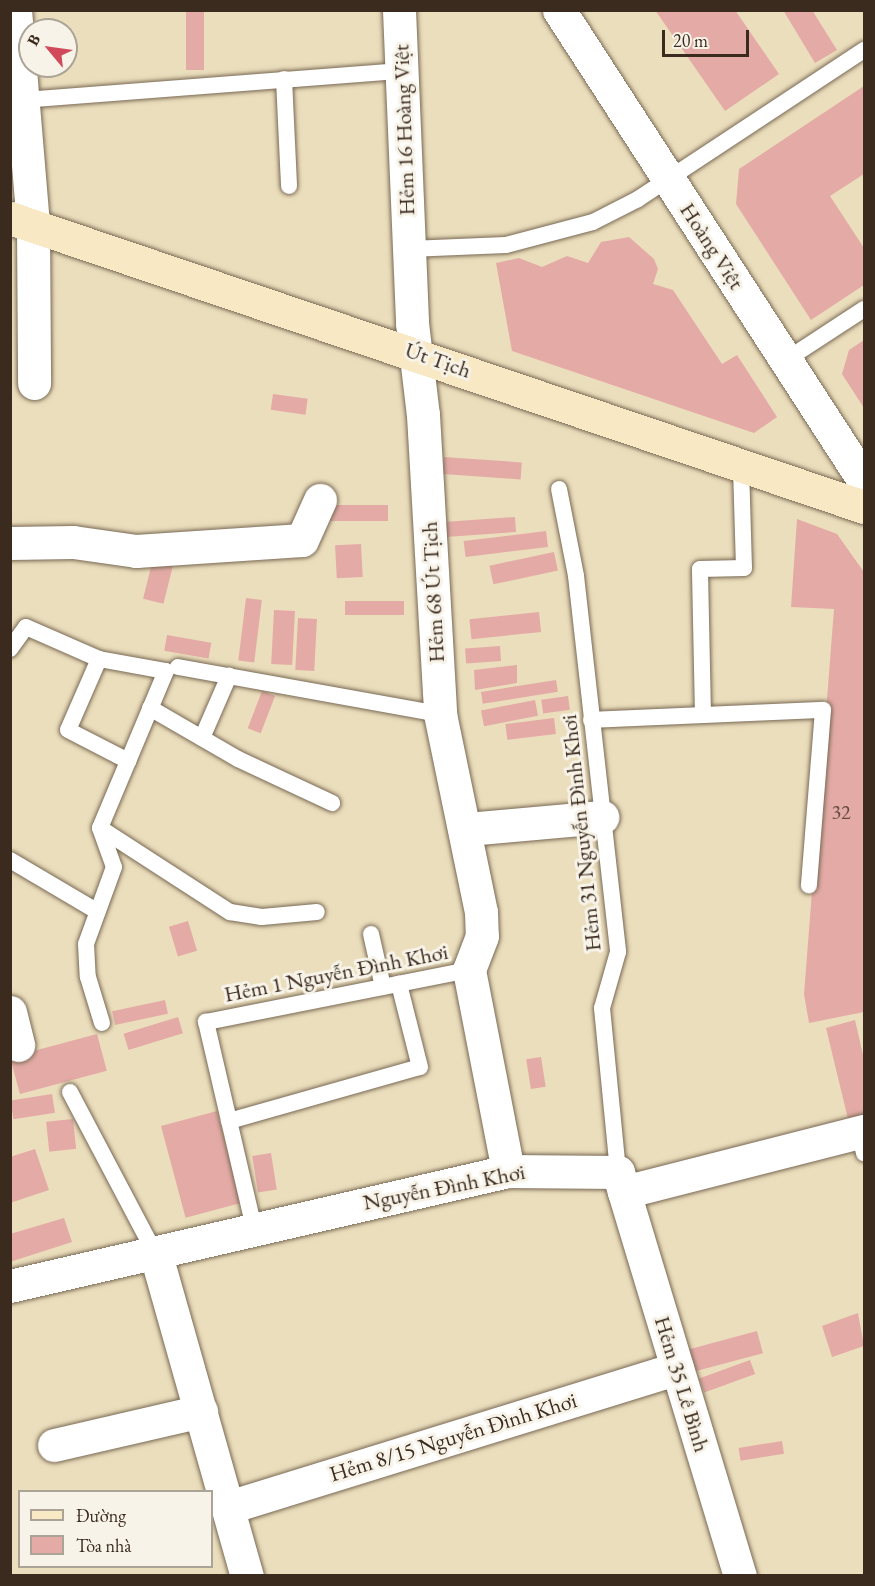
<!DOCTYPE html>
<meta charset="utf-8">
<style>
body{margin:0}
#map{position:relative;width:875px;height:1586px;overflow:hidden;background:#ebdebc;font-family:"EB Garamond",serif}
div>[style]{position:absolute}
.building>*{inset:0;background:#e4aba6;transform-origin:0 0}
.roads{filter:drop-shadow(0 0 2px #796955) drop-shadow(0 0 2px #796955)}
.lane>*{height:16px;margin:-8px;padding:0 8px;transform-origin:8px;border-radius:8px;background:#fff}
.street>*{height:33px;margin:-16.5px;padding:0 16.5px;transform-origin:16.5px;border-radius:16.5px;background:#fff}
.secondary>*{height:33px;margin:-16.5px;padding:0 16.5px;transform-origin:16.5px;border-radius:16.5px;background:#f8e8c3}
span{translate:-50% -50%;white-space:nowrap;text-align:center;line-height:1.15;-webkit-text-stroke:6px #f7f3e8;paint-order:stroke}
.number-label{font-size:20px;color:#654a40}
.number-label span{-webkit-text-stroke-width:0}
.street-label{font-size:22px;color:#3b2a1e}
.frame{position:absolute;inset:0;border:12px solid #3b2a1e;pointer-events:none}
.legend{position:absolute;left:18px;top:1490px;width:195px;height:78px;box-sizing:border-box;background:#f7f3e8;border:2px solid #aca397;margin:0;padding:8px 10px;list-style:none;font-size:18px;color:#3b2a1e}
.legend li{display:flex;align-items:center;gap:12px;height:30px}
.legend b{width:30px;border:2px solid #aca397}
.north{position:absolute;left:18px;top:18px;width:60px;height:60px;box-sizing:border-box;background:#f7f3e8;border:2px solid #aca397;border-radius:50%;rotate:299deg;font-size:16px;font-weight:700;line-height:24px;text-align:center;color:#3b2a1e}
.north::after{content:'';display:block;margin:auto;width:21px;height:27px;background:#d1495b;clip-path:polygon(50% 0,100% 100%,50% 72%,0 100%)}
.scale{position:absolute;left:662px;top:30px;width:87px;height:27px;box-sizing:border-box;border:3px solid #3b2a1e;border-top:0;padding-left:8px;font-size:18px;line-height:21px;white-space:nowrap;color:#3b2a1e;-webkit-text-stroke:4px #f7f3e8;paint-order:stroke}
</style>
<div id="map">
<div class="building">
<div style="left:186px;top:10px;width:18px;height:60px"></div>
<div style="clip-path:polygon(655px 10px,735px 10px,779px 74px,725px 111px)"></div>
<div style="clip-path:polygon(783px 10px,812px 10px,837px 50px,815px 63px)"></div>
<div style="clip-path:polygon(864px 86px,864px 174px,830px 196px,864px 248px,864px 285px,811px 320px,736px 204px,739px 169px)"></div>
<div style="clip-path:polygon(629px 237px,654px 259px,658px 269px,653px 284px,673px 290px,722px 364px,737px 355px,777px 417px,754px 433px,512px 351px,496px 263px,519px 258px,542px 267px,567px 256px,588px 263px,601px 242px)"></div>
<div style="clip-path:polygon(864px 340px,864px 408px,842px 374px,849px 350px)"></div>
<div style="left:273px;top:394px;width:35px;height:16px;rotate:8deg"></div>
<div style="left:444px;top:457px;width:78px;height:17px;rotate:4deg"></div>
<div style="left:329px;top:505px;width:59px;height:16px"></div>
<div style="left:515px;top:517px;width:15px;height:71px;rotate:86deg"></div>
<div style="clip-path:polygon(797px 519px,837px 534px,864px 572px,864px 1012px,809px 1023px,804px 994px,834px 609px,791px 607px)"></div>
<div style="left:546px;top:531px;width:16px;height:83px;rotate:83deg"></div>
<div style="left:361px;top:544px;width:33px;height:26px;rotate:87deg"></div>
<div style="left:554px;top:552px;width:19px;height:66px;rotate:78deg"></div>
<div style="left:153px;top:559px;width:21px;height:41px;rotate:14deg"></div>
<div style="left:246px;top:598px;width:16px;height:63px;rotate:7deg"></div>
<div style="left:404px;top:601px;width:14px;height:59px;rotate:90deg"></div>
<div style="left:274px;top:610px;width:21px;height:54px;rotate:3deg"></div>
<div style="left:539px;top:612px;width:20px;height:70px;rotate:84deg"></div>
<div style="left:298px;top:618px;width:19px;height:52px;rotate:3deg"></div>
<div style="left:167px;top:635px;width:45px;height:16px;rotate:10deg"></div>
<div style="left:500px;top:646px;width:15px;height:35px;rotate:86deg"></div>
<div style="clip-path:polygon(517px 665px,517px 683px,475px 690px,474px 670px)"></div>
<div style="left:556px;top:680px;width:12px;height:76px;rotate:81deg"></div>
<div style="left:262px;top:691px;width:14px;height:40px;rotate:21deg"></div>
<div style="left:568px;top:696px;width:14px;height:27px;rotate:82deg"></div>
<div style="left:535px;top:700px;width:16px;height:55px;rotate:79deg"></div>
<div style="left:554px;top:718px;width:16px;height:49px;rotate:83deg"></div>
<div style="left:188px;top:921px;width:31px;height:20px;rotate:73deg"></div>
<div style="left:165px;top:1000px;width:14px;height:54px;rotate:78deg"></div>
<div style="left:178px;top:1017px;width:17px;height:57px;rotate:73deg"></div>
<div style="clip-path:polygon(855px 1020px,864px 1059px,864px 1115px,848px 1119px,826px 1028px)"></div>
<div style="left:97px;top:1034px;width:38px;height:90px;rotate:75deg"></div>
<div style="left:541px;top:1057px;width:30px;height:15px;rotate:81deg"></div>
<div style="left:52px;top:1094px;width:19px;height:42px;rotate:81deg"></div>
<div style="left:217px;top:1111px;width:95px;height:58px;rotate:75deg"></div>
<div style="left:73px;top:1119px;width:30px;height:27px;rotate:84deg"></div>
<div style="clip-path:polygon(35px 1149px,49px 1190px,10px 1203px,10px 1157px)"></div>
<div style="left:271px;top:1153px;width:37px;height:19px;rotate:81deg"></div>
<div style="clip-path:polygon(64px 1218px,72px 1242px,10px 1262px,10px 1234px)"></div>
<div style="clip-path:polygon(858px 1313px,864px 1346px,832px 1357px,822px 1326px)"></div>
<div style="left:757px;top:1331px;width:23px;height:71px;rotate:75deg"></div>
<div style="left:750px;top:1360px;width:15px;height:54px;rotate:70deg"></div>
<div style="left:782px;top:1441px;width:13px;height:44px;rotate:81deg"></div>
</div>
<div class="roads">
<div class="lane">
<div style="left:284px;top:79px;width:107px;rotate:87.3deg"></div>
<div style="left:23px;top:100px;width:378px;rotate:-4.4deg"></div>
<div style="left:409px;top:249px;width:97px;rotate:-2.4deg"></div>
<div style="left:506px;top:245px;width:90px;rotate:-14.8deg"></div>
<div style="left:593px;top:222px;width:51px;rotate:-27.1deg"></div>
<div style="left:638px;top:199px;width:271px;rotate:-33.4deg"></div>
<div style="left:786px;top:360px;width:93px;rotate:-33.2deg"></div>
<div style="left:559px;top:489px;width:89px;rotate:78.9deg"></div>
<div style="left:576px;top:576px;width:378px;rotate:83.6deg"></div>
<div style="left:618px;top:952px;width:58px;rotate:105.9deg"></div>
<div style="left:602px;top:1008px;width:165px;rotate:84.4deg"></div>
<div style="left:10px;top:649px;width:27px;rotate:-54deg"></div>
<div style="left:26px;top:627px;width:80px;rotate:23.7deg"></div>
<div style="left:99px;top:659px;width:68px;rotate:10.2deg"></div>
<div style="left:166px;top:671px;width:170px;rotate:112.8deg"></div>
<div style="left:100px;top:828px;width:41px;rotate:70.3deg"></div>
<div style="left:114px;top:867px;width:82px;rotate:110deg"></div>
<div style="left:86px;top:944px;width:33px;rotate:87deg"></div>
<div style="left:88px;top:977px;width:48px;rotate:73.1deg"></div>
<div style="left:99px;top:659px;width:77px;rotate:113.6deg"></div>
<div style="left:68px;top:730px;width:68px;rotate:27.3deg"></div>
<div style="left:178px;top:667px;width:266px;rotate:10.2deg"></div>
<div style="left:150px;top:708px;width:102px;rotate:30.1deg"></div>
<div style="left:238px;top:759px;width:104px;rotate:25.1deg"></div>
<div style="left:703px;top:715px;width:146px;rotate:-91.2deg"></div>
<div style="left:700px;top:569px;width:44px;rotate:-1.3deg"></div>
<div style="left:744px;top:568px;width:104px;rotate:-91.7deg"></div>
<div style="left:591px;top:720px;width:232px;rotate:-2.5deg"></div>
<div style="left:823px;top:710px;width:176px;rotate:94.6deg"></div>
<div style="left:202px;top:738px;width:68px;rotate:-66.5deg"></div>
<div style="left:100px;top:828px;width:155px;rotate:32.9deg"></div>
<div style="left:230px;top:912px;width:32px;rotate:9deg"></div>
<div style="left:262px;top:917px;width:55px;rotate:-5.2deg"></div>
<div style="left:10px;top:860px;width:99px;rotate:30.5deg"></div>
<div style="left:371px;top:934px;width:54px;rotate:77.2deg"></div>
<div style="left:70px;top:1092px;width:184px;rotate:62.2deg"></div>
<div style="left:229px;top:1121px;width:198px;rotate:-15.8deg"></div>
<div style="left:420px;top:1067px;width:86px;rotate:-104.2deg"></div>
<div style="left:859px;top:1133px;width:21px;rotate:76deg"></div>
<div style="left:254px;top:1228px;width:212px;rotate:-103.1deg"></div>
<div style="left:206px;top:1022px;width:268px;rotate:-11.2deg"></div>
</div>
<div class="street">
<div style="left:15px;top:10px;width:217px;rotate:85.2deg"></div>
<div style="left:33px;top:226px;width:157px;rotate:89.6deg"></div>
<div style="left:399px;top:10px;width:313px;rotate:87.6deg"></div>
<div style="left:412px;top:323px;width:93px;rotate:83.2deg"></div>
<div style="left:423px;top:415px;width:299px;rotate:86.7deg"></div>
<div style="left:440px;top:714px;width:202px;rotate:78.3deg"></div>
<div style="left:481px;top:912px;width:24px;rotate:88deg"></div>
<div style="left:482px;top:936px;width:36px;rotate:111deg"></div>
<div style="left:469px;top:970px;width:205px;rotate:79deg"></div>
<div style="left:559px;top:10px;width:561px;rotate:57.07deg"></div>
<div style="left:10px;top:543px;width:63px;rotate:-0.9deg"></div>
<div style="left:73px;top:542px;width:64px;rotate:8.1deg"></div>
<div style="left:136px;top:551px;width:166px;rotate:-3.8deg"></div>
<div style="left:302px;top:540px;width:44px;rotate:-65.8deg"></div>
<div style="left:467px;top:829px;width:136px;rotate:-5.1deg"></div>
<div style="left:10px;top:1012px;width:34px;rotate:76deg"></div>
<div style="left:624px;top:1192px;width:401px;rotate:73.2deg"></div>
<div style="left:156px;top:1255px;width:334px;rotate:74.2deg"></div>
<div style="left:10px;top:1286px;width:511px;rotate:-13deg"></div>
<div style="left:508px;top:1171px;width:110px;rotate:0.5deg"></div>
<div style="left:618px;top:1172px;width:21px;rotate:73deg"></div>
<div style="left:624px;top:1192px;width:248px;rotate:-14.3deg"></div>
<div style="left:54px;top:1445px;width:151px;rotate:-13deg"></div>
<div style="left:229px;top:1507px;width:469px;rotate:-17.2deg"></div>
</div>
<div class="secondary">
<div style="left:10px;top:218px;width:902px;rotate:18.7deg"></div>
</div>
</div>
<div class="number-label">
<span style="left:841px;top:812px">32</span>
</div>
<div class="street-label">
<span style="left:404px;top:130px;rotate:-92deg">Hẻm 16 Hoàng Việt</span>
<span style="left:712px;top:246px;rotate:57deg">Hoàng Việt</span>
<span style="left:438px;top:360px;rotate:19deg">Út Tịch</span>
<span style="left:433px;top:592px;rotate:-93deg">Hẻm 68 Út Tịch</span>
<span style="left:581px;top:833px;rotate:-96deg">Hẻm 31 Nguyễn Đình Khơi</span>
<span style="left:336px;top:973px;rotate:-11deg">Hẻm 1 Nguyễn Đình Khơi</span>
<span style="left:444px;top:1187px;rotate:-11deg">Nguyễn Đình Khơi</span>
<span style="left:682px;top:1384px;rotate:73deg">Hẻm 35 Lê Bình</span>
<span style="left:453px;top:1437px;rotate:-17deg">Hẻm 8/15 Nguyễn Đình Khơi</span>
</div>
<div class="frame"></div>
<ul class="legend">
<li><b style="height:8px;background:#f8e8c3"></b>Đường</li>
<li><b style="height:16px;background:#e4aba6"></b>Tòa nhà</li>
</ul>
<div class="north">B</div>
<div class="scale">20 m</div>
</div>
